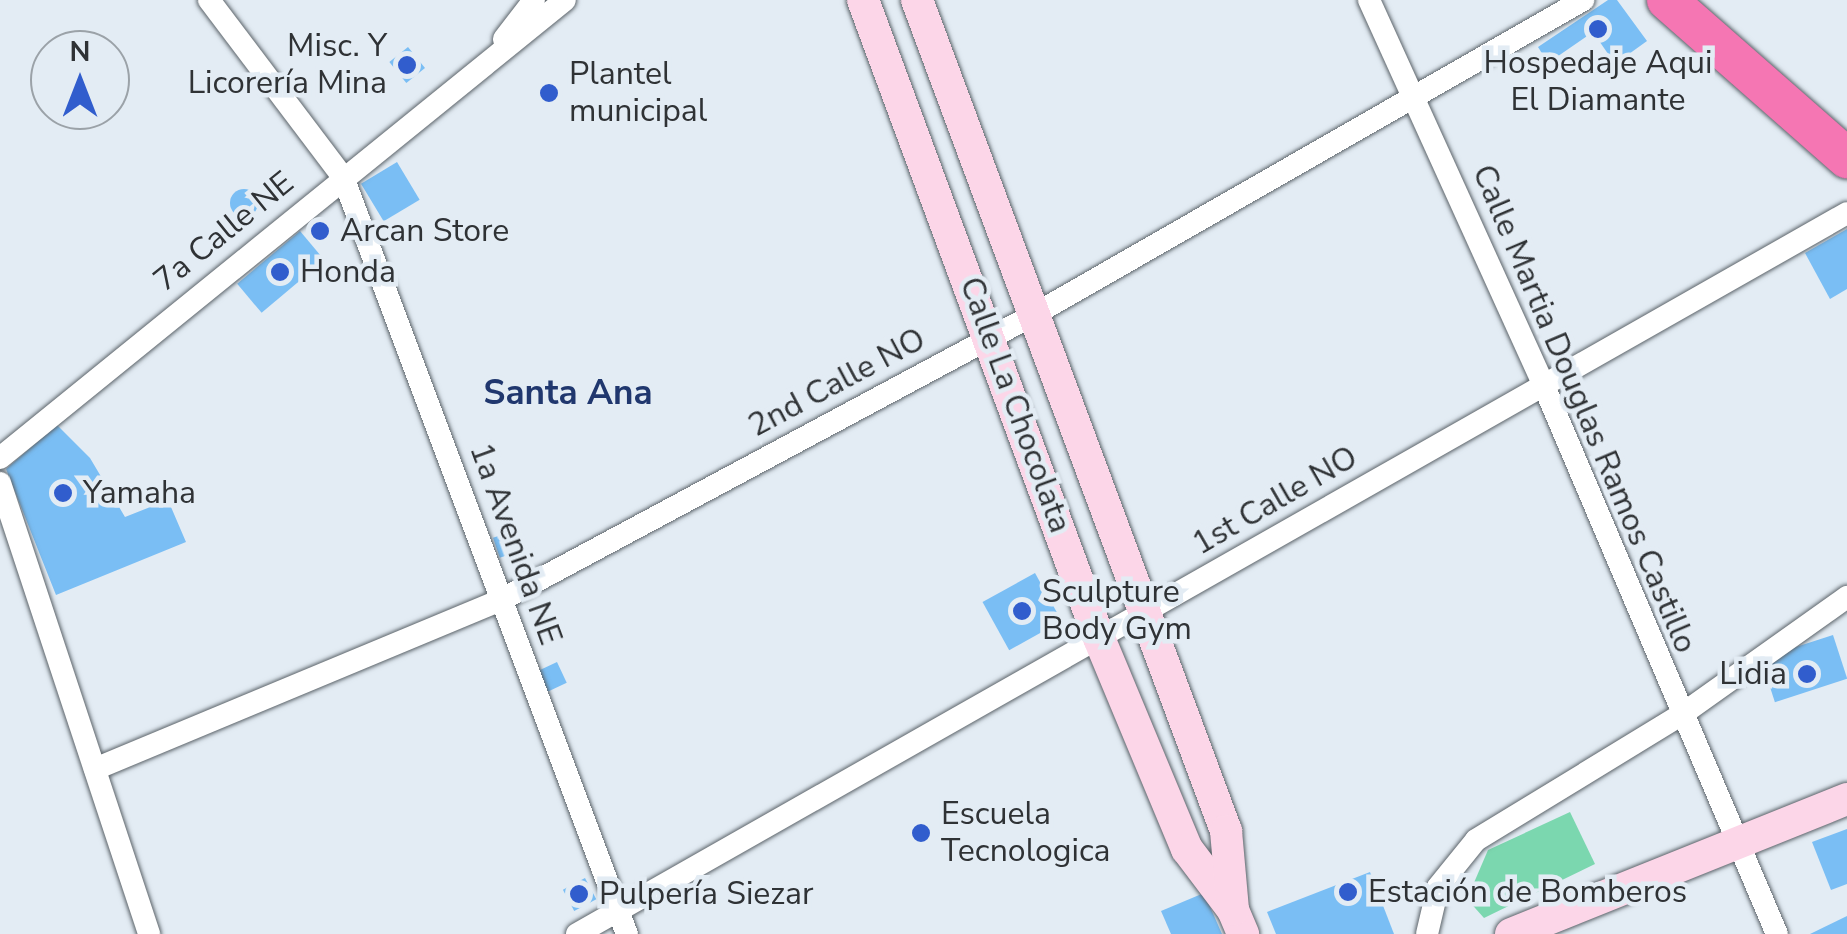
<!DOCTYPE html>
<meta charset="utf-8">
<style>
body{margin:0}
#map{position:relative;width:1847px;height:934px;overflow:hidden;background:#e3ecf4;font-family:"Nunito Sans",sans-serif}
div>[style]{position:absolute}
.green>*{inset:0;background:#7bd7af}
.building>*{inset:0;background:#7abef4;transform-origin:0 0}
.round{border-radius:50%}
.roads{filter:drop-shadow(0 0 2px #5b6369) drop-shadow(0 0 2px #5b6369)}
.street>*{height:22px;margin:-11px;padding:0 11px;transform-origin:11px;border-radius:11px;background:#fff}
.secondary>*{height:32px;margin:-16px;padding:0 16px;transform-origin:16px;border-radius:16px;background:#fcd6e8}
.highway>*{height:40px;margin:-20px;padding:0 20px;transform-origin:20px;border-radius:20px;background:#f576b3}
.dots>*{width:28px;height:28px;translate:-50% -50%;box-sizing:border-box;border:5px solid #e3ecf4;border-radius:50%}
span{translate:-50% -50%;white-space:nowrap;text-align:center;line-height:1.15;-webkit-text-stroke:9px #e3ecf4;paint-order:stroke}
.poi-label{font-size:32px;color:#2f3235}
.right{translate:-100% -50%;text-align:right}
.left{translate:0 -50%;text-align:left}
.street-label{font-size:32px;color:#2f3235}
.neighbourhood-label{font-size:35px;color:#20376e;font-weight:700}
.north{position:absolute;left:30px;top:30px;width:100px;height:100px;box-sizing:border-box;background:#e3ecf4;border:2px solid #9ba2a8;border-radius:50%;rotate:0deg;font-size:28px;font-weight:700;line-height:40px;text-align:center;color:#2f3235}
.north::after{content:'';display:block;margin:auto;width:35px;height:45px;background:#315dcd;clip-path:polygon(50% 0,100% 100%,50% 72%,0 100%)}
</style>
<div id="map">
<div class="green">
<div style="clip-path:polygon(1570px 812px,1595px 864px,1484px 918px,1467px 899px,1488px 850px)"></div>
</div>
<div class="building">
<div style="clip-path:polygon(1608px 0,1617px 0,1647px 41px,1615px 64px,1593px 32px,1548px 63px,1538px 47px)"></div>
<div style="left:408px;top:47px;width:27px;height:24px;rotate:51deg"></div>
<div style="left:397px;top:162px;width:44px;height:42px;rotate:59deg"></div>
<div class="round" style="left:230px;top:189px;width:28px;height:28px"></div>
<div style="left:321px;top:219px;width:17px;height:18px;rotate:45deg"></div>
<div style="clip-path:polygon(1847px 229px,1847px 289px,1830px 299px,1805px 253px)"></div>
<div style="left:300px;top:231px;width:38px;height:82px;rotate:50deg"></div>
<div style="clip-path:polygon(57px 425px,90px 458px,125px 517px,168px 500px,186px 542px,56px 595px,6px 469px)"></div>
<div style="left:510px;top:532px;width:21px;height:18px;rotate:71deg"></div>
<div style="left:1035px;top:573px;width:55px;height:60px;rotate:61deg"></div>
<div style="left:1833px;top:635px;width:46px;height:76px;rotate:72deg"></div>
<div style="left:557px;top:662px;width:23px;height:24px;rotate:65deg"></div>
<div style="clip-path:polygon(1847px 829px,1847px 884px,1831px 890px,1812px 842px)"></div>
<div style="clip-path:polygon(1370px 872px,1394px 934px,1276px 934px,1267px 912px)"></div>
<div style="left:585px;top:878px;width:24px;height:25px;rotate:62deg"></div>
<div style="clip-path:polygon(1204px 893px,1222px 934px,1171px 934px,1161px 911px)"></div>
<div style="clip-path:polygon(1847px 916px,1847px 934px,1810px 934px)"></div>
</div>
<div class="roads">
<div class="street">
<div style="left:209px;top:0;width:222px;rotate:52.9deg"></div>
<div style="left:343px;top:177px;width:809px;rotate:69.44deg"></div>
<div style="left:1369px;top:0;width:424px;rotate:65.6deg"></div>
<div style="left:1544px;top:386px;width:595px;rotate:66.97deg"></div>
<div style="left:504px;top:39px;width:49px;rotate:-52.4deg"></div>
<div style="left:0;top:458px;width:727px;rotate:-39.03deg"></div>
<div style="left:0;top:483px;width:475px;rotate:71.7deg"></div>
<div style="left:95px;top:769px;width:440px;rotate:-22.6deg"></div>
<div style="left:501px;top:600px;width:606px;rotate:-28.17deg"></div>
<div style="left:1035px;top:314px;width:632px;rotate:-29.81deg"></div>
<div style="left:577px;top:934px;width:1460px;rotate:-29.58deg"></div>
<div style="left:1427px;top:934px;width:48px;rotate:-76.8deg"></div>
<div style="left:1438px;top:887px;width:60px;rotate:-51deg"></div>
<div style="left:1476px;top:840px;width:240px;rotate:-31.4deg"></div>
<div style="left:1681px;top:715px;width:204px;rotate:-35.4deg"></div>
</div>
<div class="secondary">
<div style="left:863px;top:0;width:680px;rotate:69.7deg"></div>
<div style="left:1099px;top:638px;width:229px;rotate:67.4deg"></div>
<div style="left:1187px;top:849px;width:76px;rotate:53deg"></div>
<div style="left:1233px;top:910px;width:26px;rotate:67deg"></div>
<div style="left:917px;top:0;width:887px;rotate:69.6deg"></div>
<div style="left:1226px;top:831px;width:79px;rotate:84.9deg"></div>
<div style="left:1511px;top:934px;width:362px;rotate:-21.9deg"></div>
</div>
<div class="highway">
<div style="left:1667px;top:0;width:240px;rotate:41.3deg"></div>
</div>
</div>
<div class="dots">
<div style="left:1598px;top:29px;background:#315dcd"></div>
<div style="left:407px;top:65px;background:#315dcd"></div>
<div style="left:549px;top:93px;background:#315dcd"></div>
<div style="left:320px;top:231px;background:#315dcd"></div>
<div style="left:280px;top:272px;background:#315dcd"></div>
<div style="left:63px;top:493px;background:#315dcd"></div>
<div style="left:1022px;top:611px;background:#315dcd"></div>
<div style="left:1807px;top:674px;background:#315dcd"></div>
<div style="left:921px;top:833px;background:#315dcd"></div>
<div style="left:1348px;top:892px;background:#315dcd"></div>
<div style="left:579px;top:894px;background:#315dcd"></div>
</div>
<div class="poi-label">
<span class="right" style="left:387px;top:65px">Misc. Y<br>Licorería Mina</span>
<span style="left:1598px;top:82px">Hospedaje Aqui<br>El Diamante</span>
<span class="left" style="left:569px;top:93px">Plantel<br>municipal</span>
<span class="left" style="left:340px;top:231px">Arcan Store</span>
<span class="left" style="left:300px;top:272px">Honda</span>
<span class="left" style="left:83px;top:493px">Yamaha</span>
<span class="left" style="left:1042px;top:611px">Sculpture<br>Body Gym</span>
<span class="right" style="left:1787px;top:674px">Lidia</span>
<span class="left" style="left:941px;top:833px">Escuela<br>Tecnologica</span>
<span class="left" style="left:1368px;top:892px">Estación de Bomberos</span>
<span class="left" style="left:599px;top:894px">Pulpería Siezar</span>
</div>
<div class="street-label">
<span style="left:224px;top:232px;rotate:-39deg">7a Calle NE</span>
<span style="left:837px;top:383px;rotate:-28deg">2nd Calle NO</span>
<span style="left:1015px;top:405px;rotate:70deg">Calle La Chocolata</span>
<span style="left:1584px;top:409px;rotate:67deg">Calle Martia Douglas Ramos Castillo</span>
<span style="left:1275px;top:501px;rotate:-30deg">1st Calle NO</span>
<span style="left:515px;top:544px;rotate:70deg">1a Avenida NE</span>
</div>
<div class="neighbourhood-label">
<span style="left:568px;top:393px">Santa Ana</span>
</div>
<div class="north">N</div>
</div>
